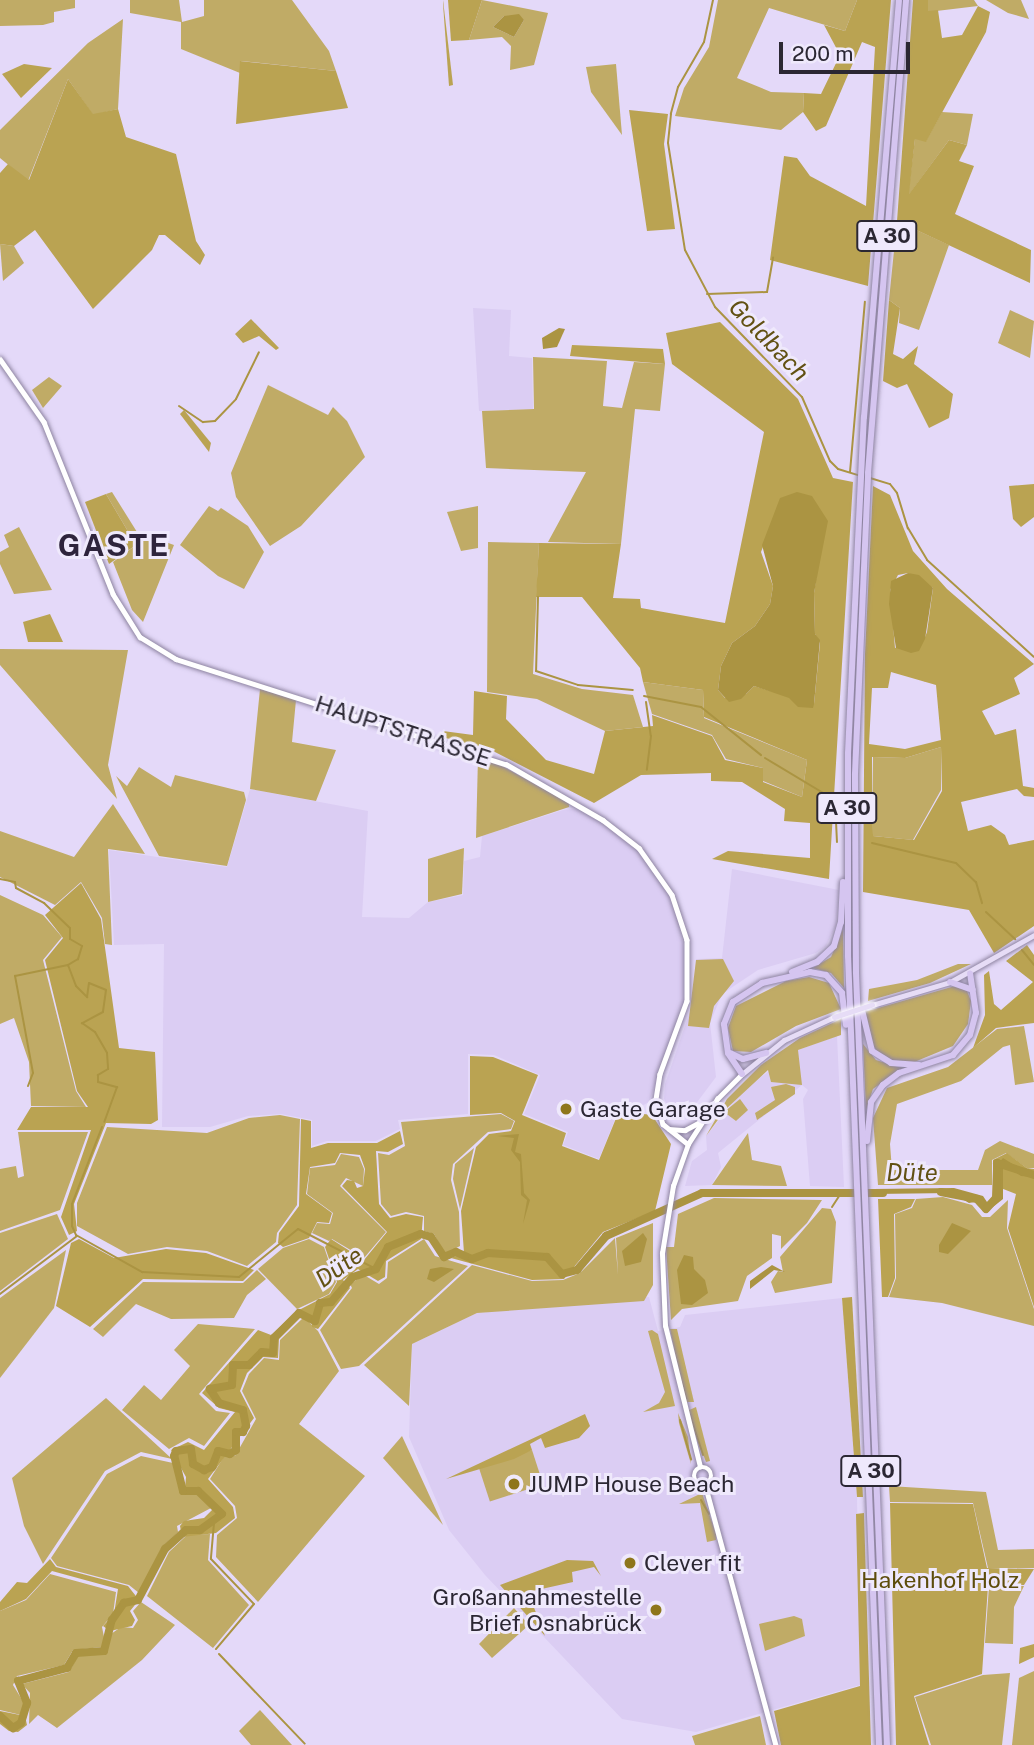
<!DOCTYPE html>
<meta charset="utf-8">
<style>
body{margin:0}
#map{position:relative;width:1034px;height:1745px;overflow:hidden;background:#e4d9f9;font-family:"Public Sans",sans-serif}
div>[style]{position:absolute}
.built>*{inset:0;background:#dbcdf3}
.green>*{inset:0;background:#c0ab66;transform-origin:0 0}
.forest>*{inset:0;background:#baa352}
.water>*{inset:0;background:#ab9442}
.stream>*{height:2px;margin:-1px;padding:0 1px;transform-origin:1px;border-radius:1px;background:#ab9442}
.river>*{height:8px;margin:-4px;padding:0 4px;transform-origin:4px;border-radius:4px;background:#ab9442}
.roads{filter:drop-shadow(0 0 2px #8e84a1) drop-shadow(0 0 2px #8e84a1)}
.minor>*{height:4.5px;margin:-2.25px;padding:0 2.25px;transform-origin:2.25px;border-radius:2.25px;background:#fff}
.minor>.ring{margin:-2.25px;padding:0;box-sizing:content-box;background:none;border:4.5px solid #fff;border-radius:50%}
.major>*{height:5px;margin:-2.5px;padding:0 2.5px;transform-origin:2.5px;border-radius:2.5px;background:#e6dcf6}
.highway>*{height:6px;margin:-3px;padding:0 3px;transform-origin:3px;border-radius:3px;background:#d5c5f0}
.bridges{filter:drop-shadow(0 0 2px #fff) drop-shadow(0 0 2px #fff)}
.major-bridge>*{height:5px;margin:-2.5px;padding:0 2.5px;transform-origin:2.5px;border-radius:2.5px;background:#e6dcf6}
.dots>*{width:19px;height:19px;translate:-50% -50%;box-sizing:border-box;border:4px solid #efe9fc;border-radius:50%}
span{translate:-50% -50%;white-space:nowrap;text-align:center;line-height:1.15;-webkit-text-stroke:6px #efe9fc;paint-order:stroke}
.shield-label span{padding:2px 5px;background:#efe9fc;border:2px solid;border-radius:5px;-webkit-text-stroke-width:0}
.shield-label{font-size:21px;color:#2b2733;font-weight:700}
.street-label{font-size:23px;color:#2b2733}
.poi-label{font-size:23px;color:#2b2733}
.left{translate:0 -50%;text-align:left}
.right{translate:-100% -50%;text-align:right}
.park-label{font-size:23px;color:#5d4c0b}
.water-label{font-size:24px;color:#625113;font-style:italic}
.district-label{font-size:30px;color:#2e243c;font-weight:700;letter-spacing:2px}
.scale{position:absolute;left:779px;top:42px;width:131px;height:32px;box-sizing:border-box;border:4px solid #2b2733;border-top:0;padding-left:9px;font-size:21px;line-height:24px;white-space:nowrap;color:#2b2733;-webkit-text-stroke:5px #efe9fc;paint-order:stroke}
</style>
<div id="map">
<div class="built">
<div style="clip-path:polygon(473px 308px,511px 310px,509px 356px,532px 358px,533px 409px,479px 411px)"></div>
<div style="clip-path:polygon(250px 789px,368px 811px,362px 917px,409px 918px,428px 902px,463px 895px,464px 861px,480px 857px,482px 836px,563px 810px,581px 808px,636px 848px,667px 889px,677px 914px,688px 970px,685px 1000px,649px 1102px,640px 1107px,622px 1102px,599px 1159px,563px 1145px,568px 1132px,524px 1114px,540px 1075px,494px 1055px,468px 1054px,468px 1114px,398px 1120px,400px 1129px,376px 1141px,327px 1141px,312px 1146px,312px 1120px,281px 1114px,248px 1116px,210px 1127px,162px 1127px,164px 944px,114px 945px,109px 850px,227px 867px)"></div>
<div style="clip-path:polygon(732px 869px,839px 890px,836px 925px,826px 946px,816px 953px,758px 970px,722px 994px,710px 1023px,716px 1077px,692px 1109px,675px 1119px,664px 1099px,665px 1084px,694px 1000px,696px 959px,722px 958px)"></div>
<div style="clip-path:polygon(837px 1036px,844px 1187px,810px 1186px,803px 1099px,808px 1090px,802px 1085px,718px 1153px,721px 1167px,712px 1185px,685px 1186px,692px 1161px,707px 1150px,706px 1136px,743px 1090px,798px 1050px)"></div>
<div style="clip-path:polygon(649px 1297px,658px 1331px,680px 1327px,685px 1315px,842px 1298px,857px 1497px,860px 1685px,696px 1732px,622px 1719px,485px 1575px,449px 1530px,409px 1437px,412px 1344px,477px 1313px)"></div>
</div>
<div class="green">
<div style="clip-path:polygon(0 0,75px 0,75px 8px,54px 12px,54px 22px,43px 25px,0 26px)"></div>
<div style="clip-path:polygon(130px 0,179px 0,182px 22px,204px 16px,204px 0,292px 0,329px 51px,336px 71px,241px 61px,240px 73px,181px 49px,181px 22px,130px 13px)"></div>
<div style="clip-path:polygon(evenodd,482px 0,548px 13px,534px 65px,510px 70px,511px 46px,502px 37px,469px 40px,482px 0,504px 16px,524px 20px,514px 37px,493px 27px,504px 16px)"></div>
<div style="clip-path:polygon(718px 0,857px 0,845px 31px,769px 8px,737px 78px,771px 92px,804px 93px,803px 112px,781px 130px,675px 116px,684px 88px,709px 47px)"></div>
<div style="clip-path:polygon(928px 0,974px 0,978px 6px,928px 12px)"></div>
<div style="clip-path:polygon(986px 0,1021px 0,1029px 19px,1008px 13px)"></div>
<div style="clip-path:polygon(123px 19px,118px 109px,93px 115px,68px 79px,28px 181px,0 158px,0 130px,88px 43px)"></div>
<div style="clip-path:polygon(616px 64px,622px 135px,591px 92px,586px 67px)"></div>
<div style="clip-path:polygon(942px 112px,973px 114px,967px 145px,949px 140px,908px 196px,915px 138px,926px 141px)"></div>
<div style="clip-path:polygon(897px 221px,949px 245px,919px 330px,899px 323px,900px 308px,889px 300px)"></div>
<div style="clip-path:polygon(0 244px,14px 246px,24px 263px,3px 281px)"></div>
<div style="clip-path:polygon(1010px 310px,1034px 321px,1030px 358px,998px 343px)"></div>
<div style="clip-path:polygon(533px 357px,607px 361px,603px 406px,622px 408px,634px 362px,665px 364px,660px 411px,635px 409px,621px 544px,548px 542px,586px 472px,486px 468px,482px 411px,534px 409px)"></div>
<div style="clip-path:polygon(49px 377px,62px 386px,43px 408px,32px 390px)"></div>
<div style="clip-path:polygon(268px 385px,328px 415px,333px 407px,347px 421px,365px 457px,301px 526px,270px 546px,236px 497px,231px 473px)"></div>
<div style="clip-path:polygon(112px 492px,137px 532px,174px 545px,143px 622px,132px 610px,113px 562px,136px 545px,106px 494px)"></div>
<div style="clip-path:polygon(209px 506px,218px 511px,221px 508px,248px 526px,264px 552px,244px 589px,218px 576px,180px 545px)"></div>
<div style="clip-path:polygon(478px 506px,478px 548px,461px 551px,447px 512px)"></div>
<div style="clip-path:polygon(19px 527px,52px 590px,14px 594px,0 564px,0 552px,9px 547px,4px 535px)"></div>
<div style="clip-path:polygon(488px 542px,539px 543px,533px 674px,582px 689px,633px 695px,643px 727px,605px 731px,537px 699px,487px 692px)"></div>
<div style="clip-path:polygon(0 649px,128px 650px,108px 765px,117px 799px,0 665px)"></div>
<div style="clip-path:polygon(643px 682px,703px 690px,704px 718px,807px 760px,802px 797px,763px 781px,763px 768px,726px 759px,712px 735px,652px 714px)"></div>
<div style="clip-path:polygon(260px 689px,296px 700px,292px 742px,336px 750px,316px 801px,250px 789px)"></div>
<div style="clip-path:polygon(941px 747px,941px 790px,913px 840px,873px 836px,873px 757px,905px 758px)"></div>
<div style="clip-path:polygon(478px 757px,493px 761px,569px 803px,569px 807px,476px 838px)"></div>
<div style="clip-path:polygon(139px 767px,171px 787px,175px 775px,244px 792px,246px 800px,227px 866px,159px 856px,116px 776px,127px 786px)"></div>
<div style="clip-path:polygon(113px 804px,145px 854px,108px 849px,112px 945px,105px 944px,102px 918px,81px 882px,55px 905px,0 877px,0 831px,74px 857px)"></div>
<div style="clip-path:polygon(464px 848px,462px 894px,428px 902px,428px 859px)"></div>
<div style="clip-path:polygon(0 895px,43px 915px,62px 937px,43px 960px,76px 1091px,86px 1107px,31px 1106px,29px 1062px,14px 1018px,0 1024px)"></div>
<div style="clip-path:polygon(843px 929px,844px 988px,831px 973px,813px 968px,831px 957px)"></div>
<div style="clip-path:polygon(723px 959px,734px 981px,714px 1006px,709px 1028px,688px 1026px,696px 960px)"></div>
<div style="clip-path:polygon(958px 964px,971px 964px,930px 983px,868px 1001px,869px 989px,917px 980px)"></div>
<div style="clip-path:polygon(809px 977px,829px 983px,841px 1009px,796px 1026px,751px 1052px,733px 1051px,728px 1028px,736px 1006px,786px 981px)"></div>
<div style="clip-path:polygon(955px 986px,967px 991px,971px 1001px,968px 1024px,953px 1046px,912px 1063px,895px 1062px,878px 1052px,871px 1043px,864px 1012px)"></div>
<div style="clip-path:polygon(841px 1019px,841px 1035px,798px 1050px,802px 1085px,771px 1082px,768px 1070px,726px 1109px,706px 1136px,727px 1099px,761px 1065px,800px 1038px)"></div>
<div style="clip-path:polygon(1024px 1026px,1034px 1082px,1015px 1085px,1010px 1045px,1003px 1047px,961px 1081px,897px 1104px,890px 1144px,892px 1170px,978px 1170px,985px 1150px,1000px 1141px,1034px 1154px,1034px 1168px,1028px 1169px,1006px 1153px,992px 1160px,992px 1185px,878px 1185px,873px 1118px,887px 1088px,948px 1067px,997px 1029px)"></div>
<div style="clip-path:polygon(863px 1044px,876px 1060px,902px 1068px,873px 1089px,866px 1110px)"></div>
<div style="clip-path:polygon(786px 1084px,795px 1087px,795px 1094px,757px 1120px,755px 1113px,775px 1100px,771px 1087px)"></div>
<div style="clip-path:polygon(740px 1099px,748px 1110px,736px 1121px,724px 1112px)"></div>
<div style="clip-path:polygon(501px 1114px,514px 1121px,511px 1129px,488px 1132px,453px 1164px,451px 1180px,459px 1212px,460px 1246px,445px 1254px,434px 1234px,424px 1231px,424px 1216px,406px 1212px,391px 1216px,381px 1204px,378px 1153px,389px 1155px,405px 1146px,401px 1122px)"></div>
<div style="clip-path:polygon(280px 1115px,300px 1119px,297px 1205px,277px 1233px,276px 1242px,247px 1266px,207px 1251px,167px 1247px,128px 1254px,77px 1226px,77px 1203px,107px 1127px,207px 1133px,249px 1118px)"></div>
<div style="clip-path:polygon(18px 1132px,88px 1132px,60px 1210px,0 1231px,0 1169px,16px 1166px,18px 1178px,24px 1176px)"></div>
<div style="clip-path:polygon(748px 1133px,752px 1160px,781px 1166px,787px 1186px,712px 1185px)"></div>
<div style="clip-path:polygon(474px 1148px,460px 1209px,453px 1179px,455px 1164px)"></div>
<div style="clip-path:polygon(341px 1154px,359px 1157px,364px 1169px,363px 1186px,346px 1178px,340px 1186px,386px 1232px,364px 1258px,332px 1239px,329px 1241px,312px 1233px,317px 1223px,330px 1224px,333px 1213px,307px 1194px,310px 1168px,335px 1165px)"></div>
<div style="clip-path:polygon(943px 1197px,972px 1205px,982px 1217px,990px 1217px,1008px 1200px,1007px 1228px,1034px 1309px,1034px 1326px,942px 1303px,889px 1297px,896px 1278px,895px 1214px,912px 1208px,916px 1199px)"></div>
<div style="clip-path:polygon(714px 1198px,822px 1200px,807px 1223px,781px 1249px,781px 1236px,772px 1234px,772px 1258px,747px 1276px,738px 1301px,682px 1309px,671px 1320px,666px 1247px,674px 1247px,678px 1214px)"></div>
<div style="clip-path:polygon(822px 1208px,831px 1209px,836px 1222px,832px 1283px,775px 1293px,771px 1282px,778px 1271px,783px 1272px,780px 1257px)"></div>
<div style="clip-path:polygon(57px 1214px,68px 1239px,0 1291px,0 1233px)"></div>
<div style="clip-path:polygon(653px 1223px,653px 1285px,644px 1301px,477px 1313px,412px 1344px,409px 1406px,364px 1365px,472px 1265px,532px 1281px,563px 1280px,580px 1273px,615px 1238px,618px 1275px,616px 1238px)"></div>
<div style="clip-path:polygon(309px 1239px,324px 1247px,336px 1282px,329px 1294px,297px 1309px,258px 1269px,283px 1248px)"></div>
<div style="clip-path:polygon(424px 1239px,435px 1256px,468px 1266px,359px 1366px,341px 1369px,320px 1330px,352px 1288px,350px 1284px,364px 1275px,379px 1284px,387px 1278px,388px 1262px)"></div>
<div style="clip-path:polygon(66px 1250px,54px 1308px,0 1378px,0 1298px)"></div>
<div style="clip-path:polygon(257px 1270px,266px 1279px,247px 1295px,234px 1318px,171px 1319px,136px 1304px,103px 1337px,93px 1329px,143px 1282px,243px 1283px)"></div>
<div style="clip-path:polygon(304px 1317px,318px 1331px,339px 1371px,299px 1424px,365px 1476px,258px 1602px,216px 1557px,217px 1535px,237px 1518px,235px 1506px,210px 1479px,225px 1455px,235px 1456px,256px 1419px,242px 1391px,249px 1374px,264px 1358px,279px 1360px,280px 1340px)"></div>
<div style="clip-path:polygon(198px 1324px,255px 1329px,199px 1394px,216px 1411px,230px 1413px,204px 1446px,189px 1438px,169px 1449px,122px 1410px,144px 1385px,161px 1400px,190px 1366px,174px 1350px)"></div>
<div style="clip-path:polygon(670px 1329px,677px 1329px,694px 1402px,685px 1402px)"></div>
<div style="clip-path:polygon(652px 1330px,658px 1334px,675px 1406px,643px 1412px,659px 1403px,665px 1392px,648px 1331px)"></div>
<div style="clip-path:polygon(106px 1398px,172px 1459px,141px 1452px,105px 1471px,43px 1564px,24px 1526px,12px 1478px)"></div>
<div style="clip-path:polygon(696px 1407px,710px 1461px,706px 1462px,687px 1411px)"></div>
<div style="clip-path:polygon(678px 1413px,688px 1437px,691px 1464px,679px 1423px)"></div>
<div style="clip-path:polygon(402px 1436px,443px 1525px,383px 1458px)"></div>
<div style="left:532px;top:1450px;width:36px;height:56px;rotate:72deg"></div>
<div style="clip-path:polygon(141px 1456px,173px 1463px,181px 1493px,197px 1494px,211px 1508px,177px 1526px,178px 1532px,162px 1547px,139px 1593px,129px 1585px,57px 1566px,51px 1558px,107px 1474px)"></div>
<div style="clip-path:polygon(889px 1486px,986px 1492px,998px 1550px,1034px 1549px,1034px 1568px,988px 1568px,973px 1503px,890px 1502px)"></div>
<div style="clip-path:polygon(702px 1493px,716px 1534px,716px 1540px,707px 1542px,700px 1503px,679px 1504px)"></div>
<div style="clip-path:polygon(210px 1534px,208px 1560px,249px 1605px,213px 1648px,147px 1596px,169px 1552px,187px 1535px)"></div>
<div style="clip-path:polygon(50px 1574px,116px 1592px,113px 1614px,102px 1627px,105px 1642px,102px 1647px,73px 1650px,64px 1665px,17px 1676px,13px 1685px,24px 1703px,21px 1715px,0 1710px,0 1611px,26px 1600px)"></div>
<div style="clip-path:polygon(989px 1586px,1024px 1586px,1014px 1607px,1013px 1644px,985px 1643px)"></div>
<div style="clip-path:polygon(141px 1602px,175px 1625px,142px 1660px,57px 1728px,38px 1715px,29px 1724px,30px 1693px,22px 1684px,69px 1672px,78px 1656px,106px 1654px,111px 1634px,121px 1627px,133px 1628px,138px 1620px,133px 1611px)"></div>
<div style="clip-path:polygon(514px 1608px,529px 1625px,492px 1658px,479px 1644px)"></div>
<div style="clip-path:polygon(794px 1616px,802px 1619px,805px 1636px,765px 1651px,759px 1624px)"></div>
<div style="clip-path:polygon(1034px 1671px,1034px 1745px,1012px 1745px,1019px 1678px)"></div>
<div style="clip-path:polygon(1010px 1673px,1002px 1745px,931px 1745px,915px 1697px,983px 1675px)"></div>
<div style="clip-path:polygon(260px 1710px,292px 1745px,251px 1745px,239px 1731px)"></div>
<div style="clip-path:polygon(760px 1716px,766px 1745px,695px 1745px,692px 1736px)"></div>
</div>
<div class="forest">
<div style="clip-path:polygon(443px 0,453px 85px,449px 86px,443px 4px)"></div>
<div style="clip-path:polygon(448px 0,482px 0,469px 40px,451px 41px)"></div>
<div style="clip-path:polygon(857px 0,891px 0,868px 286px,770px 260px,784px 156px,797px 158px,810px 176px,866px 206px,875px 47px,862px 42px,826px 126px,816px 131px,803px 112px,804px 93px,821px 94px,840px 55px,824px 25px,845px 31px)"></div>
<div style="clip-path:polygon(913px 0,928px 0,928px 11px,938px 10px,942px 38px,962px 35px,978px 6px,990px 12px,986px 32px,926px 142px,915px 139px,909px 194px,949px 140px,967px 145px,959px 161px,974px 166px,955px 214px,1031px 250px,1030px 283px,897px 221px)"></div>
<div style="clip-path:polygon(240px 61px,336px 71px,348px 108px,236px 124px)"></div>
<div style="clip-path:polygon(24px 64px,52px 68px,21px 98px,2px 74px)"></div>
<div style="clip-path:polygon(68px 79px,93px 114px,118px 109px,126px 137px,176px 154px,196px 241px,205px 255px,200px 265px,165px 235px,159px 235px,152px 250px,93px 309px,35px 230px,14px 246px,0 244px,0 173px,8px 164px,29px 180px)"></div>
<div style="clip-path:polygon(629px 110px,668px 114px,664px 144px,675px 229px,647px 231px)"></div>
<div style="clip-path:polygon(889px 300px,900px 308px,893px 354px,903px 359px,918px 346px,914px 364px,953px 394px,949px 418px,929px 428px,907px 384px,897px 388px,883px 381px)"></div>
<div style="clip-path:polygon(251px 319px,279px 348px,276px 350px,259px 336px,243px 343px,235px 334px)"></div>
<div style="clip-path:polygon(evenodd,720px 322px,798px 399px,833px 478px,853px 482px,829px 879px,712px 859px,728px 851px,810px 858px,810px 823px,784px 821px,785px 809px,742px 782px,711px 781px,711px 773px,641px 775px,594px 803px,493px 751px,442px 737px,443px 731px,473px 735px,474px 691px,507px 696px,506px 719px,546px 760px,594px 774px,605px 731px,653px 726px,652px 715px,712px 736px,725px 760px,763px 768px,763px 782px,802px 797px,807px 760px,704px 717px,703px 690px,643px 682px,640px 668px,582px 597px,536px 597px,539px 543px,621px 544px,613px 598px,640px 599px,641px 608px,725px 623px,764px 432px,672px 364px,666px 333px,720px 322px,775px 516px,825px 518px,814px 593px,815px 634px,820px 643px,814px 704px,754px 686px,746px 694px,725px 698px,718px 690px,721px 666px,732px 643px,755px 626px,770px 604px,773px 586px,761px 552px,775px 516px)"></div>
<div style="clip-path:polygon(572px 345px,663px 349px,665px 364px,570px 356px)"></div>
<div style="clip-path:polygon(184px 410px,211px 443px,209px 452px,180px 414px)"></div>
<div style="clip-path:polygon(1034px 484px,1034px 517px,1021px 527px,1013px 519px,1009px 486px)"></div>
<div style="clip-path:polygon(evenodd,873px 486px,890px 495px,913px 551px,947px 589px,1034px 664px,1014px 678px,1020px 694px,982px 711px,995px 735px,1016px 729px,1023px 786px,1034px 788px,1034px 797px,1024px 796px,1017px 789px,961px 802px,968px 831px,991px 825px,1005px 835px,1009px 845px,1034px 840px,1034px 926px,994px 953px,969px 910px,863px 892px,865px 654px,873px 486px,908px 573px,933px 588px,927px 632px,925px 637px,895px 648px,890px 590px,898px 575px,908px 573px,873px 486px,891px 672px,936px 685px,941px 740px,905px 749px,869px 744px,872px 688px,888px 688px,891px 672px,873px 486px,941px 747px,942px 791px,914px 840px,873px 836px,872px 757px,905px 758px,941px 747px)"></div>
<div style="clip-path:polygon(106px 494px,136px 545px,109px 564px,85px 502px)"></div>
<div style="clip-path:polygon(50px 614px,63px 642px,28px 642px,23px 622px)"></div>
<div style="clip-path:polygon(81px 883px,101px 919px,119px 1048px,155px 1052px,158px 1120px,151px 1124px,106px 1123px,74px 1204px,77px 1231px,69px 1235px,61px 1217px,91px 1130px,17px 1130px,31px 1107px,88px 1107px,77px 1091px,45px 960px,63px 938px,45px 915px)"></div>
<div style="clip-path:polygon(1027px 945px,1034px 955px,1034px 1023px,996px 1028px,973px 1048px,985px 1015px,984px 975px,989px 971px,994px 1004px,1001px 1010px,1033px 982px,1006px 961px)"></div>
<div style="clip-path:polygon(470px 1056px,493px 1057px,538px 1075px,522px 1115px,566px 1133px,562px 1146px,599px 1160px,619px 1111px,652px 1115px,671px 1144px,655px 1211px,603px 1232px,564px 1279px,532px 1280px,451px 1258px,464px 1253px,461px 1211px,476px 1147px,489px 1134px,511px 1131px,515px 1121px,501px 1113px,470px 1115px)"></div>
<div style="clip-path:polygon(301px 1119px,311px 1121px,311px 1148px,328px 1143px,377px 1143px,400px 1131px,403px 1144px,388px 1152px,376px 1151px,379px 1204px,390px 1218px,406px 1214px,423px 1217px,421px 1239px,386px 1261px,385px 1277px,378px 1281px,358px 1269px,343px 1280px,350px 1288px,318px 1329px,312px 1327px,312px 1318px,305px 1313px,279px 1339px,278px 1358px,263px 1357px,247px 1373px,240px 1391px,254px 1418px,208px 1479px,233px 1507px,235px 1518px,216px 1533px,182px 1537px,180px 1526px,184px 1521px,204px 1518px,216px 1506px,199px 1489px,185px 1489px,186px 1477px,171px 1450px,188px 1442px,204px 1450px,235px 1412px,219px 1408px,202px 1393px,258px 1330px,271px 1335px,297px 1311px,330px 1294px,337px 1282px,325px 1247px,331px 1239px,364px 1260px,387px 1232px,342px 1186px,347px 1180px,354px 1181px,357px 1188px,363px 1186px,365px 1169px,360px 1155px,340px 1153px,335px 1163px,310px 1167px,306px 1194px,332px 1213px,329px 1223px,317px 1222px,309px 1238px,283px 1247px,278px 1243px,279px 1233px,299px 1206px)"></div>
<div style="clip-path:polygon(1007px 1153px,1028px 1169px,1034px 1169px,1034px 1307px,1008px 1228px,1016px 1194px,993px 1185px,993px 1160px)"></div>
<div style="clip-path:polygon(878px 1199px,915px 1199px,911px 1207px,894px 1214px,895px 1278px,888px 1297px,882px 1297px)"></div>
<div style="clip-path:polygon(79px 1239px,114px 1258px,166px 1249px,206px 1253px,254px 1270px,243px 1281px,143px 1279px,90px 1327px,56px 1306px,71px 1243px)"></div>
<div style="clip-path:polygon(852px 1297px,863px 1497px,857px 1497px,842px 1298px)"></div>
<div style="clip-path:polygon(585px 1414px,590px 1426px,579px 1438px,545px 1448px,541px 1438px,530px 1444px,532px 1450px,514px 1459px,446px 1479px)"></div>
<div style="clip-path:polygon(890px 1503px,973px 1504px,987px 1568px,1034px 1569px,1024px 1585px,988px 1586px,982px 1674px,914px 1696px,929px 1745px,896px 1745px)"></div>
<div style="clip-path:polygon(864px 1513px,871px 1745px,781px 1745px,774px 1711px,860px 1686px,856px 1514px)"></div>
<div style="clip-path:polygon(50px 1559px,56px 1567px,128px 1586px,139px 1600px,130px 1611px,135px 1620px,132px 1626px,110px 1631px,103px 1626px,114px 1614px,118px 1589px,52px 1571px,26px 1599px,0 1611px,0 1602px,17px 1582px,27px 1583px)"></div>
<div style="clip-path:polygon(567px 1560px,593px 1561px,601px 1576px,594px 1567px,572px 1572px,573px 1582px,528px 1592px,545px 1636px,500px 1585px)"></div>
<div style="clip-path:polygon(1034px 1644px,1034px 1657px,1019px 1664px,1020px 1648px)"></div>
<div style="clip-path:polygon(0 1711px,25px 1716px,27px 1725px,18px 1732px,9px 1731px,0 1724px)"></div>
</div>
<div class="water">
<div style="clip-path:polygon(519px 14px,524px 20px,514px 37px,493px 27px,504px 16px)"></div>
<div style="clip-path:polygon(559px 328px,565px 329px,557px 347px,543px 349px,542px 338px)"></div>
<div style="clip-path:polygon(797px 492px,812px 496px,828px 521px,814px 593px,815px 634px,820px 640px,814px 704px,813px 708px,798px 707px,789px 698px,754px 686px,741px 699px,729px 702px,718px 690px,721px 666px,732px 643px,755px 626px,770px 604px,773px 586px,762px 545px,780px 498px)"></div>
<div style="clip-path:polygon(908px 573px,919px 575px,933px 588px,925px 639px,919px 651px,911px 653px,896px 648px,889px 604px,891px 581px)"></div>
<div style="clip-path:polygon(519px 1134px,515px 1152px,521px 1154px,524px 1193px,530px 1200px,523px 1224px,527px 1200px,521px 1195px,520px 1162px,511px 1150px,514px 1138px,497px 1136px)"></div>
<div style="clip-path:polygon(1003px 1158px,1034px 1177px,1021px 1176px,1003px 1163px,1003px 1199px,988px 1211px,980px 1201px,969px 1203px,952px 1193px,874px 1194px,873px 1189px,954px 1188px,983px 1196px,989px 1205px,997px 1191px,998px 1164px)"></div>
<div style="clip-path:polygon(952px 1223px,971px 1231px,948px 1254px,939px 1252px,939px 1245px)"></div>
<div style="clip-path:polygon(643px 1233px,647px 1239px,641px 1262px,625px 1266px,622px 1251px)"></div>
<div style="clip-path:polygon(684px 1255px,693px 1257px,694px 1269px,705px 1280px,708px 1293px,692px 1305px,681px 1304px,677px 1270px)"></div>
<div style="clip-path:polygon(772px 1265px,785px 1272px,774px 1270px,750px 1289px,750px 1281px)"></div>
<div style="clip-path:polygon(441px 1267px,454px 1269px,434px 1282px,427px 1279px,430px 1269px)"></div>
</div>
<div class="stream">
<div style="left:713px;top:0;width:43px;rotate:102.1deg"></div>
<div style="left:704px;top:42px;width:52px;rotate:120deg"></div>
<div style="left:678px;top:87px;width:28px;rotate:105deg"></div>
<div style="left:671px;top:114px;width:29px;rotate:96deg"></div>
<div style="left:668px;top:143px;width:108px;rotate:81deg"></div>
<div style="left:685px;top:250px;width:64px;rotate:62.2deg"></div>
<div style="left:715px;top:307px;width:125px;rotate:46deg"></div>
<div style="left:802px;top:397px;width:70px;rotate:66.4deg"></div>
<div style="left:830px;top:461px;width:11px;rotate:45deg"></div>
<div style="left:838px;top:469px;width:21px;rotate:17deg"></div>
<div style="left:707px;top:294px;width:60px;rotate:-1.9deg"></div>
<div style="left:767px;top:292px;width:35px;rotate:-80deg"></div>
<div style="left:179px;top:406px;width:29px;rotate:34deg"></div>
<div style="left:203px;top:422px;width:12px;rotate:-5deg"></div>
<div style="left:215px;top:421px;width:30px;rotate:-46deg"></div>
<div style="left:236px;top:399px;width:52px;rotate:-63.9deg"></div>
<div style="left:850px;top:472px;width:171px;rotate:-85deg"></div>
<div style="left:870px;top:478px;width:21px;rotate:17deg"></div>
<div style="left:890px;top:484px;width:11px;rotate:52deg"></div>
<div style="left:897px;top:493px;width:37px;rotate:73deg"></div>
<div style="left:908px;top:528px;width:37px;rotate:59deg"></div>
<div style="left:927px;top:560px;width:144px;rotate:42.2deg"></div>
<div style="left:538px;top:597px;width:74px;rotate:91.5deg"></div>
<div style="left:536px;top:671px;width:44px;rotate:18.4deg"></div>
<div style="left:578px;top:685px;width:55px;rotate:5.2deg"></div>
<div style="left:644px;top:696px;width:58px;rotate:10.9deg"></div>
<div style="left:701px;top:707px;width:77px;rotate:38.7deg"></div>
<div style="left:646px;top:702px;width:34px;rotate:82deg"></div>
<div style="left:651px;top:736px;width:34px;rotate:97deg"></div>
<div style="left:765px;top:758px;width:82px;rotate:31deg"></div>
<div style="left:835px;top:800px;width:42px;rotate:87.3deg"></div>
<div style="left:872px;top:843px;width:86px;rotate:13.4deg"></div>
<div style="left:956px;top:863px;width:28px;rotate:44deg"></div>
<div style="left:976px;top:882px;width:22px;rotate:74deg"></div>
<div style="left:0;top:879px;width:15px;rotate:11deg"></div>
<div style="left:15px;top:882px;width:6px;rotate:81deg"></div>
<div style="left:16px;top:888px;width:32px;rotate:28deg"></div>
<div style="left:44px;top:903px;width:36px;rotate:44deg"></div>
<div style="left:70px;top:928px;width:11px;rotate:90deg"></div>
<div style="left:70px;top:939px;width:14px;rotate:30deg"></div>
<div style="left:82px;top:946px;width:14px;rotate:107deg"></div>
<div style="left:78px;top:959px;width:12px;rotate:149deg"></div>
<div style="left:68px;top:965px;width:22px;rotate:69deg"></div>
<div style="left:76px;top:986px;width:16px;rotate:45deg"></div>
<div style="left:87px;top:997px;width:14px;rotate:-82deg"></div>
<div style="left:89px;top:983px;width:18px;rotate:22deg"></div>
<div style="left:106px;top:990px;width:22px;rotate:98deg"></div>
<div style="left:103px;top:1012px;width:24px;rotate:152deg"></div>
<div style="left:82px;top:1023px;width:16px;rotate:35deg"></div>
<div style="left:95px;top:1032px;width:24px;rotate:60deg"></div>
<div style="left:107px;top:1053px;width:16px;rotate:86deg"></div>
<div style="left:108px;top:1069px;width:12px;rotate:149deg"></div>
<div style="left:98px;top:1075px;width:7px;rotate:90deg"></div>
<div style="left:98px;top:1082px;width:20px;rotate:15deg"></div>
<div style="left:117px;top:1087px;width:37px;rotate:110deg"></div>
<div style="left:986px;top:912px;width:40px;rotate:43deg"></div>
<div style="left:1022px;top:950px;width:19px;rotate:51deg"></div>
<div style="left:28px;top:1086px;width:14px;rotate:-69deg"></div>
<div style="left:33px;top:1073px;width:99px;rotate:-100.5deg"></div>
<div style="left:15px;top:976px;width:54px;rotate:-11.7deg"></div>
<div style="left:102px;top:1127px;width:83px;rotate:111.3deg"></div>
<div style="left:72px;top:1204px;width:22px;rotate:90deg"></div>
<div style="left:72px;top:1226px;width:10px;rotate:66deg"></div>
<div style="left:76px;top:1235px;width:76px;rotate:29.3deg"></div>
<div style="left:142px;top:1272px;width:97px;rotate:3deg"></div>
<div style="left:239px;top:1277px;width:76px;rotate:-39.1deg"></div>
<div style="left:298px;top:1229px;width:88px;rotate:27.1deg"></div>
<div style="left:832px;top:1207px;width:17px;rotate:-57deg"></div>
<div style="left:0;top:1294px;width:96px;rotate:-37deg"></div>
<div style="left:682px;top:1383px;width:16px;rotate:75deg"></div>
<div style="left:690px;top:1415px;width:42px;rotate:72deg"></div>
<div style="left:680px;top:1420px;width:41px;rotate:74.2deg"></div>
<div style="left:701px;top:1500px;width:16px;rotate:60deg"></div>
<div style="left:214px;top:1523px;width:36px;rotate:95deg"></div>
<div style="left:211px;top:1559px;width:62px;rotate:46.3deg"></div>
<div style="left:254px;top:1604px;width:59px;rotate:130.2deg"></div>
<div style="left:219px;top:1654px;width:124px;rotate:46.3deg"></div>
</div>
<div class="river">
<div style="left:941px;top:1192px;width:37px;rotate:11deg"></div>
<div style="left:977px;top:1199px;width:13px;rotate:48deg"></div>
<div style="left:986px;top:1209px;width:15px;rotate:-48deg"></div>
<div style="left:996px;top:1198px;width:35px;rotate:-88deg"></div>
<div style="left:997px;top:1163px;width:39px;rotate:18deg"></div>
<div style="left:0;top:1716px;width:18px;rotate:43deg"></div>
<div style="left:13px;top:1728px;width:9px;rotate:-32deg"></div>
<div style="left:21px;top:1723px;width:21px;rotate:-73deg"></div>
<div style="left:27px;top:1703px;width:24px;rotate:-112deg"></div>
<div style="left:18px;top:1681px;width:51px;rotate:-14.9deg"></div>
<div style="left:67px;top:1668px;width:17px;rotate:-59deg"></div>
<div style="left:76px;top:1653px;width:28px;rotate:-4deg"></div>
<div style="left:104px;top:1651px;width:32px;rotate:-76deg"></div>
<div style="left:112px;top:1620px;width:21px;rotate:-55deg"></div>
<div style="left:124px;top:1603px;width:14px;rotate:-12deg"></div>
<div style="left:138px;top:1600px;width:58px;rotate:-62.1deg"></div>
<div style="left:165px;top:1549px;width:28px;rotate:-42deg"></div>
<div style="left:186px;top:1530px;width:14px"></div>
<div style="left:200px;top:1530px;width:27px;rotate:-36deg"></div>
<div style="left:222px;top:1514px;width:33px;rotate:-136deg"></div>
<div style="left:198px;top:1491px;width:15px;rotate:180deg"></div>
<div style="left:183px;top:1491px;width:36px;rotate:-104deg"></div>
<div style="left:174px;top:1456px;width:5px;rotate:-68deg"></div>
<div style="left:176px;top:1451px;width:15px;rotate:-8deg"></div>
<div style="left:191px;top:1449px;width:15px;rotate:82deg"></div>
<div style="left:193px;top:1464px;width:13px;rotate:29deg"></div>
<div style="left:204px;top:1470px;width:9px;rotate:-21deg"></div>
<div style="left:212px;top:1467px;width:17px;rotate:-69deg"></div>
<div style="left:218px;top:1451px;width:12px;rotate:14deg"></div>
<div style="left:230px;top:1454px;width:7px;rotate:-34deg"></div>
<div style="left:236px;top:1450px;width:18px;rotate:-90deg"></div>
<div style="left:236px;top:1432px;width:7px"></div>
<div style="left:243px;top:1432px;width:7px;rotate:-63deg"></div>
<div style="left:246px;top:1426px;width:16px;rotate:-101deg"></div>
<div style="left:243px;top:1410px;width:25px;rotate:-164deg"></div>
<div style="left:219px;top:1403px;width:17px;rotate:-123deg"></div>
<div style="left:210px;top:1389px;width:22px;rotate:-10deg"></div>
<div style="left:232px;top:1385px;width:20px;rotate:-87deg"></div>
<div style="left:233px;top:1365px;width:16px"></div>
<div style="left:249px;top:1365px;width:18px;rotate:-45deg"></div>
<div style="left:262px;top:1352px;width:11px;rotate:5deg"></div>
<div style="left:273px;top:1353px;width:15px;rotate:-86deg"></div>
<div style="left:274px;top:1338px;width:35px;rotate:-45deg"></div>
<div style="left:299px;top:1313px;width:18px;rotate:27deg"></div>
<div style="left:315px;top:1321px;width:19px;rotate:-74deg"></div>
<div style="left:320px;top:1303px;width:11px;rotate:-5deg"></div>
<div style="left:331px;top:1302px;width:33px;rotate:-49deg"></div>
<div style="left:353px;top:1277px;width:24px;rotate:-19deg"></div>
<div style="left:376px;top:1269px;width:25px;rotate:-61deg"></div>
<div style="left:388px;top:1247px;width:35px;rotate:-22deg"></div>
<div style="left:421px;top:1234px;width:10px;rotate:17deg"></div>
<div style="left:431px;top:1237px;width:24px;rotate:57deg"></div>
<div style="left:444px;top:1257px;width:13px;rotate:-23deg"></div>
<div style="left:456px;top:1252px;width:17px;rotate:24deg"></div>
<div style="left:472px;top:1259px;width:17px;rotate:-21deg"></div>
<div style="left:488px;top:1253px;width:59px;rotate:3.9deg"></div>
<div style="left:547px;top:1257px;width:23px;rotate:49deg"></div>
<div style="left:562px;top:1274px;width:16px;rotate:-15deg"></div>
<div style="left:577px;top:1270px;width:45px;rotate:-49.5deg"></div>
<div style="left:606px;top:1236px;width:105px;rotate:-24.1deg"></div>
<div style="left:702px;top:1193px;width:181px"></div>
</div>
<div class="roads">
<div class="minor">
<div style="left:0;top:359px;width:77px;rotate:55.1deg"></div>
<div style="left:44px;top:422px;width:185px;rotate:68.1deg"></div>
<div style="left:113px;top:594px;width:51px;rotate:57.9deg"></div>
<div style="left:140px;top:637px;width:42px;rotate:31.4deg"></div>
<div style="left:176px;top:659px;width:346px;rotate:17.7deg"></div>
<div style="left:506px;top:764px;width:112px;rotate:30deg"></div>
<div style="left:603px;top:820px;width:46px;rotate:37.9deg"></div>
<div style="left:639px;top:848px;width:57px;rotate:54.9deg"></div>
<div style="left:672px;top:895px;width:47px;rotate:71.6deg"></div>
<div style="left:687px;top:940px;width:61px;rotate:90deg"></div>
<div style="left:687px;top:1001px;width:78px;rotate:110.3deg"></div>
<div style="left:660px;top:1074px;width:26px;rotate:99deg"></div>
<div style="left:656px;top:1100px;width:25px;rotate:74deg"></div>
<div style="left:663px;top:1124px;width:32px;rotate:39deg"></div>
<div style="left:669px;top:1129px;width:16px;rotate:4deg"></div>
<div style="left:685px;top:1130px;width:17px;rotate:-28deg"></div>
<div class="ring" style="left:694px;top:1467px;width:13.5px;height:13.5px"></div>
<div style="left:700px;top:1467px;width:145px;rotate:-103.9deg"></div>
<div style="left:665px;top:1326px;width:73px;rotate:-92.4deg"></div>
<div style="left:662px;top:1253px;width:68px;rotate:-80.7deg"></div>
<div style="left:673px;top:1186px;width:45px;rotate:-70.3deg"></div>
<div style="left:688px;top:1144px;width:54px;rotate:-57.2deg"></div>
<div style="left:717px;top:1099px;width:35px;rotate:-45deg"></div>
<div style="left:705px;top:1484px;width:270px;rotate:74.8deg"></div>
</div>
<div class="major">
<div style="left:872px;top:1005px;width:81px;rotate:-16.4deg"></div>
<div style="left:950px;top:982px;width:96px;rotate:-29.2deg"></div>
<div style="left:742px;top:1074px;width:54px;rotate:-39deg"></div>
<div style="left:784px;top:1040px;width:55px;rotate:-24.7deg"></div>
</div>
<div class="highway">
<div style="left:792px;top:972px;width:27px;rotate:-22deg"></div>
<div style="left:817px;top:962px;width:23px;rotate:-43deg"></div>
<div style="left:834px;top:946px;width:25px;rotate:-74deg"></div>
<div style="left:841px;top:922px;width:40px;rotate:-87.1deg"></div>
<div style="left:950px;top:982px;width:24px;rotate:19deg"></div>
<div style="left:862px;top:1010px;width:42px;rotate:76.3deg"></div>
<div style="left:872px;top:1051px;width:22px;rotate:32deg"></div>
<div style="left:891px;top:1063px;width:28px;rotate:4deg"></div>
<div style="left:730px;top:1053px;width:14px;rotate:25deg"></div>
<div style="left:743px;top:1059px;width:24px;rotate:-15deg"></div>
<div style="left:742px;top:1074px;width:25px;rotate:-124deg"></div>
<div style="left:728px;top:1053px;width:29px;rotate:-98deg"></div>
<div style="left:724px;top:1024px;width:24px;rotate:-68deg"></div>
<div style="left:733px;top:1002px;width:35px;rotate:-33deg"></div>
<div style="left:762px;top:983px;width:49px;rotate:-12.9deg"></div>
<div style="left:810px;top:972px;width:16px;rotate:11deg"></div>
<div style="left:826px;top:975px;width:24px;rotate:48deg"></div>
<div style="left:842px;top:993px;width:32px;rotate:83deg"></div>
<div style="left:867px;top:1141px;width:39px;rotate:-84deg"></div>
<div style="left:871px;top:1102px;width:21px;rotate:-55deg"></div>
<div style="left:883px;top:1085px;width:20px;rotate:-37deg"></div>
<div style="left:899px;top:1073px;width:57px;rotate:-18.4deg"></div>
<div style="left:953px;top:1055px;width:26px;rotate:-50deg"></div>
<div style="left:970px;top:1035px;width:23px;rotate:-75deg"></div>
<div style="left:976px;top:1013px;width:40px;rotate:-98.5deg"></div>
<div style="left:879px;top:1745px;width:790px;rotate:-92.25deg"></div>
<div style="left:848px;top:956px;width:203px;rotate:-90deg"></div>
<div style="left:848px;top:753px;width:336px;rotate:-87.3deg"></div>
<div style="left:864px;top:417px;width:418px;rotate:-85.2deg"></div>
<div style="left:887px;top:1745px;width:774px;rotate:-92.3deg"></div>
<div style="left:856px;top:972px;width:198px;rotate:-90.3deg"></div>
<div style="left:855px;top:774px;width:301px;rotate:-87.5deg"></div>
<div style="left:868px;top:473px;width:475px;rotate:-85.4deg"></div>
</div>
</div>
<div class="bridges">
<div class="major-bridge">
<div style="left:834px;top:1017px;width:40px;rotate:-18deg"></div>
</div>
</div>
<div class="dots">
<div style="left:566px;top:1109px;background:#8e761b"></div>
<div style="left:514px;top:1484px;background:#8e761b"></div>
<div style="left:630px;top:1563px;background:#8e761b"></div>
<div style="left:656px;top:1610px;background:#8e761b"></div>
</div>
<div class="shield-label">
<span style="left:887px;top:236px">A 30</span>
<span style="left:847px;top:808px">A 30</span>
<span style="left:871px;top:1471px">A 30</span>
</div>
<div class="street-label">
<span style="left:403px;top:731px;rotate:18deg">HAUPTSTRASSE</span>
</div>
<div class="poi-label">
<span class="left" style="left:580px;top:1109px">Gaste Garage</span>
<span class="left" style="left:528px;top:1484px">JUMP House Beach</span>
<span class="left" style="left:644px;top:1563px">Clever fit</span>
<span class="right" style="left:642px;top:1610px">Großannahmestelle<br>Brief Osnabrück</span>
</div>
<div class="park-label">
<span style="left:940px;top:1580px">Hakenhof Holz</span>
</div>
<div class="water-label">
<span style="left:769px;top:340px;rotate:46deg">Goldbach</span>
<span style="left:912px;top:1173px">Düte</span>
<span style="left:339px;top:1267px;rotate:-35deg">Düte</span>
</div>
<div class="district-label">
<span style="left:114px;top:545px">GASTE</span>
</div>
<div class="scale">200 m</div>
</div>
